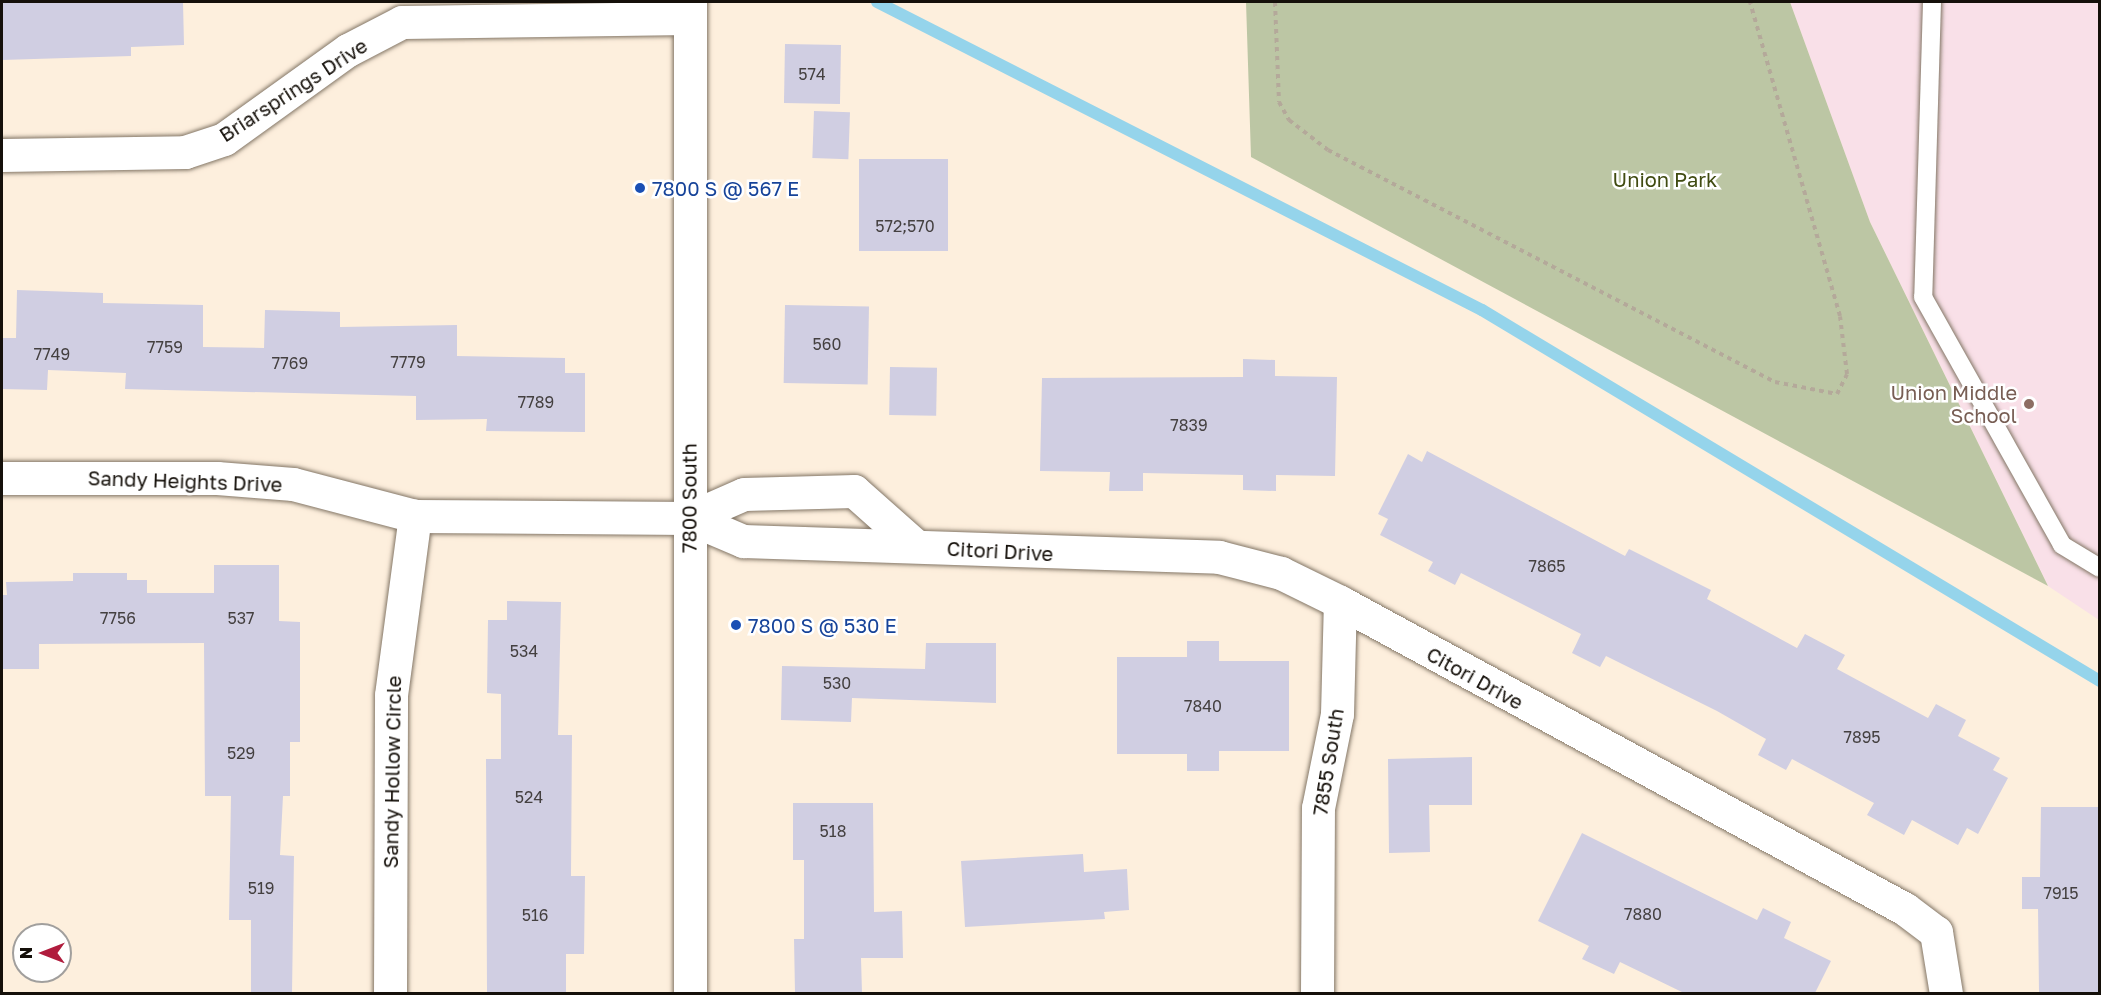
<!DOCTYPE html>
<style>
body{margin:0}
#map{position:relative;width:2101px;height:995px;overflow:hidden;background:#fdefdd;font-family:"Golos Text",sans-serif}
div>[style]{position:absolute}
.education>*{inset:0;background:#f9e0e8}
.green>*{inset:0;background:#bcc6a4}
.stream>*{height:12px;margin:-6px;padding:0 6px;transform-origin:6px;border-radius:6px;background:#95d4eb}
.building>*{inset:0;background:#d0cee2;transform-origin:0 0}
.path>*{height:4px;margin-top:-2px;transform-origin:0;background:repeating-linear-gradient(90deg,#b4a99a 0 4.5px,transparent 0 9px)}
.roads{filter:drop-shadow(0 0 2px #837666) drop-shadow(0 0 2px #837666)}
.lane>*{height:18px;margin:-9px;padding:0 9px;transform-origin:9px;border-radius:9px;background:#fff}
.street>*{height:33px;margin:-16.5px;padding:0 16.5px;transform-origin:16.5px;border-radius:16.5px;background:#fff}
.secondary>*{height:33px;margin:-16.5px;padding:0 16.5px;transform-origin:16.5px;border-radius:16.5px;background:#fff}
.dots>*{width:16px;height:16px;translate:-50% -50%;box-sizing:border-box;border:3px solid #fff;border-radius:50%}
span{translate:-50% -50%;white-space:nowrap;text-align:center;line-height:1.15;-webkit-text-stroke:5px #fff;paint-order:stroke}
.number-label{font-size:16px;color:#444040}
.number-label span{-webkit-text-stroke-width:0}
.street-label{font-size:20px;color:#15100a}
.park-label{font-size:20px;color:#404b11}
.transit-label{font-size:20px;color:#164399}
.left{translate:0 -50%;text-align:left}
.education-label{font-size:20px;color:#785e54}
.right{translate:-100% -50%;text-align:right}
.frame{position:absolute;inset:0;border:3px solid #15100a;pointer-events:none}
.north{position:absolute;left:12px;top:923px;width:60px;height:60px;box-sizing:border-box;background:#fff;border:2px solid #a19f9d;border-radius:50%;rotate:270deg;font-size:16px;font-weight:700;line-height:24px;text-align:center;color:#15100a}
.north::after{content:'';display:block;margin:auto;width:21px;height:27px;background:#b01c3d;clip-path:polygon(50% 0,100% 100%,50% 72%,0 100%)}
</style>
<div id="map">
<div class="education">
<div style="clip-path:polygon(1790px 2px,2099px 2px,2099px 620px,2048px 586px,1870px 222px)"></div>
</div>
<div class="green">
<div style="clip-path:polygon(1246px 2px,1790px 2px,1870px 222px,2048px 586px,1251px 157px)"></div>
</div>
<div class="stream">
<div style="left:877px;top:2px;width:679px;rotate:26.98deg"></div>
<div style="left:1482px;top:310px;width:721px;rotate:30.98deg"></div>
</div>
<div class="building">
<div style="clip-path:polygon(2px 2px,183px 2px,184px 45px,131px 47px,131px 56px,2px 60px)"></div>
<div style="left:785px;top:44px;width:56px;height:59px;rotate:1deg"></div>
<div style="left:814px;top:111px;width:36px;height:47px;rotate:2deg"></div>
<div style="left:859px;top:159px;width:89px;height:92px"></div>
<div style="clip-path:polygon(17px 290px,103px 293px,103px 303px,203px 305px,203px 347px,264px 348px,265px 310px,340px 312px,340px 327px,457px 325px,457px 356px,565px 358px,565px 373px,585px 373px,585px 432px,486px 431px,487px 419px,416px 420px,416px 396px,125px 389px,126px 373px,48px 370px,47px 390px,2px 389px,2px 338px,16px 338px)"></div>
<div style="left:785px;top:305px;width:84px;height:78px;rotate:1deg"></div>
<div style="clip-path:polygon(1243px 359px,1275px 360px,1275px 376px,1337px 377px,1335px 476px,1276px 475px,1276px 491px,1243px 490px,1243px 475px,1143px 473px,1143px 491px,1109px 491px,1110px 472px,1040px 471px,1042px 378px,1243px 377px)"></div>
<div style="left:890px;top:367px;width:47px;height:48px;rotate:1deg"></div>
<div style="clip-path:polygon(1427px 451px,1625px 556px,1629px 549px,1711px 590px,1707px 599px,1797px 648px,1805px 634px,1845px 655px,1837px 669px,1928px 718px,1936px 704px,1966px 720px,1958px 736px,2000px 758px,1993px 770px,2008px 778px,1978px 834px,1967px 828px,1958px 845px,1912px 820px,1904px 835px,1867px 815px,1874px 803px,1792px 759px,1786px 770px,1758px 755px,1766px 739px,1717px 711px,1606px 656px,1600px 667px,1572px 653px,1581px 634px,1461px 573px,1455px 585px,1428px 571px,1433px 562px,1380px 535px,1388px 519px,1378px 514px,1408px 454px,1422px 462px)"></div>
<div style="clip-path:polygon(214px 565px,279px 565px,279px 621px,300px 622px,300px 742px,290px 742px,290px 796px,283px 796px,280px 855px,294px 856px,292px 993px,251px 993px,251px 920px,229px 920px,231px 796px,205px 796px,204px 643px,39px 644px,39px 669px,2px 669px,2px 595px,7px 595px,6px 582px,73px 581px,73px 573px,127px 573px,127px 580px,147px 580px,147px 593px,214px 593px)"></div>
<div style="clip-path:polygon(507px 601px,561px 602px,558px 735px,572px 735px,571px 876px,585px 876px,584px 954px,566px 954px,566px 993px,487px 993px,486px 759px,501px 759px,501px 694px,487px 693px,488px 620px,507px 620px)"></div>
<div style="clip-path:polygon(1187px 641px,1219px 641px,1219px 661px,1289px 661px,1289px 751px,1219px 751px,1219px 771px,1187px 771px,1187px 754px,1117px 754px,1117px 657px,1187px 657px)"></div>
<div style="clip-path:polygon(926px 643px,996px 643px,996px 703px,852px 698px,851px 722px,781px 720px,782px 666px,925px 669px)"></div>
<div style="clip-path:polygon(1472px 757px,1472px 805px,1429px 805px,1430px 852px,1389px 853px,1388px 759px)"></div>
<div style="clip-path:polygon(793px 803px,873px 803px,874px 912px,902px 911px,903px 958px,861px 958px,862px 993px,795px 993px,794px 939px,804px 939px,804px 860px,793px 860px)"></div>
<div style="clip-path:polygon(2041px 807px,2100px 807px,2100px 993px,2039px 993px,2038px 909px,2022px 909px,2022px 877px,2040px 877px)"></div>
<div style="clip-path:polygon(1582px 833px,1757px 920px,1763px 908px,1791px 922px,1784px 938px,1831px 961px,1815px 993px,1684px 993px,1620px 962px,1614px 974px,1582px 959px,1589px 946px,1538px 921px)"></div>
<div style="clip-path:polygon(1083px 854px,1084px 872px,1127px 869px,1129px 910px,1104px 912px,1105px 919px,965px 927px,961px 861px)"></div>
</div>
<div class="path">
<div style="left:1275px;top:2px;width:100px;rotate:87.7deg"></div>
<div style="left:1279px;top:102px;width:21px;rotate:61deg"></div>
<div style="left:1289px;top:120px;width:49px;rotate:37.6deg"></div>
<div style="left:1328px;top:150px;width:504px;rotate:27.43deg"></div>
<div style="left:1775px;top:382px;width:63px;rotate:11deg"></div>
<div style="left:1837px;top:394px;width:22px;rotate:-63deg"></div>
<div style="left:1847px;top:374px;width:58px;rotate:-96.9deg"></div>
<div style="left:1840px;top:316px;width:327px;rotate:-106deg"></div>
</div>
<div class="roads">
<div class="lane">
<div style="left:1932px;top:2px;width:295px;rotate:91.7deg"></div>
<div style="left:1923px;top:297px;width:284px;rotate:60.7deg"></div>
<div style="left:2062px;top:545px;width:44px;rotate:31.2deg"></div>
</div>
<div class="street">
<div style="left:2px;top:155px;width:183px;rotate:-0.9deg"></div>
<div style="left:185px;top:152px;width:41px;rotate:-18.4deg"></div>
<div style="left:224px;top:139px;width:153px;rotate:-35.7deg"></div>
<div style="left:348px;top:50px;width:61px;rotate:-27.4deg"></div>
<div style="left:402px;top:22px;width:288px;rotate:-0.8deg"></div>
<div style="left:2px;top:478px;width:215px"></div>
<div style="left:217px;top:478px;width:76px;rotate:4.5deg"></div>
<div style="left:293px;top:484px;width:126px;rotate:14.7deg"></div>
<div style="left:415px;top:516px;width:274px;rotate:0.4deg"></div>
<div style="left:689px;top:518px;width:59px;rotate:23.1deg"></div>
<div style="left:743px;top:541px;width:476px;rotate:1.9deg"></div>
<div style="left:1219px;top:557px;width:64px;rotate:14.5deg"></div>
<div style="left:1281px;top:573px;width:66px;rotate:26.2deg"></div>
<div style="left:1340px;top:602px;width:643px;rotate:28.52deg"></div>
<div style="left:1905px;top:909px;width:39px;rotate:37deg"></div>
<div style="left:1936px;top:932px;width:63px;rotate:80.8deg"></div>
<div style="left:689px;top:518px;width:60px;rotate:-23.6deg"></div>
<div style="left:744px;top:494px;width:110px;rotate:-1.6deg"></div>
<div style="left:854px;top:491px;width:83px;rotate:41.6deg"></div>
<div style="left:390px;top:994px;width:299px;rotate:-89.8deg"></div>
<div style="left:391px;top:695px;width:181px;rotate:-82.4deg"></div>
<div style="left:1317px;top:994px;width:186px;rotate:-89.7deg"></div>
<div style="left:1318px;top:808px;width:96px;rotate:-78.6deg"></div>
<div style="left:1337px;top:714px;width:112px;rotate:-88.5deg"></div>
</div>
<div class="secondary">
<div style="left:690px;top:2px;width:992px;rotate:90deg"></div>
</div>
</div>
<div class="dots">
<div style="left:640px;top:188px;background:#1a4fb4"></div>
<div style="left:2029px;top:404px;background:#8d6e63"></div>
<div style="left:736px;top:625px;background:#1a4fb4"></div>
</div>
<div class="number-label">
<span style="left:812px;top:74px">574</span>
<span style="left:905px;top:226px">572;570</span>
<span style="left:827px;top:344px">560</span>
<span style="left:165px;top:347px">7759</span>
<span style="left:52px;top:354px">7749</span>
<span style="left:408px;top:362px">7779</span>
<span style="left:290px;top:363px">7769</span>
<span style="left:536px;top:402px">7789</span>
<span style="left:1189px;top:425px">7839</span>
<span style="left:1547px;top:566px">7865</span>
<span style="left:118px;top:618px">7756</span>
<span style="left:241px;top:618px">537</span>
<span style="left:524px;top:651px">534</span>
<span style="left:837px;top:683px">530</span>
<span style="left:1203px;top:706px">7840</span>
<span style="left:1862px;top:737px">7895</span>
<span style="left:241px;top:753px">529</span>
<span style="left:529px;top:797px">524</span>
<span style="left:833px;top:831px">518</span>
<span style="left:261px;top:888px">519</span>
<span style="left:2061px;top:893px">7915</span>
<span style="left:1643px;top:914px">7880</span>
<span style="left:535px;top:915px">516</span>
</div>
<div class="street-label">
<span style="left:293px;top:90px;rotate:-33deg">Briarsprings Drive</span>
<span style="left:185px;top:481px;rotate:2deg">Sandy Heights Drive</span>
<span style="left:689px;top:498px;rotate:-90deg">7800 South</span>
<span style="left:1000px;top:551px;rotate:3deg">Citori Drive</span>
<span style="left:1475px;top:678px;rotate:29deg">Citori Drive</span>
<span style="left:1328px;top:762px;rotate:-81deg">7855 South</span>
<span style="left:392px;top:772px;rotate:-89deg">Sandy Hollow Circle</span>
</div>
<div class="park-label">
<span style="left:1665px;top:179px">Union Park</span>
</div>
<div class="transit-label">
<span class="left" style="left:652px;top:188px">7800 S @ 567 E</span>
<span class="left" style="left:748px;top:625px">7800 S @ 530 E</span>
</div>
<div class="education-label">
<span class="right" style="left:2017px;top:404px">Union Middle<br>School</span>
</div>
<div class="frame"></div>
<div class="north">N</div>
</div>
